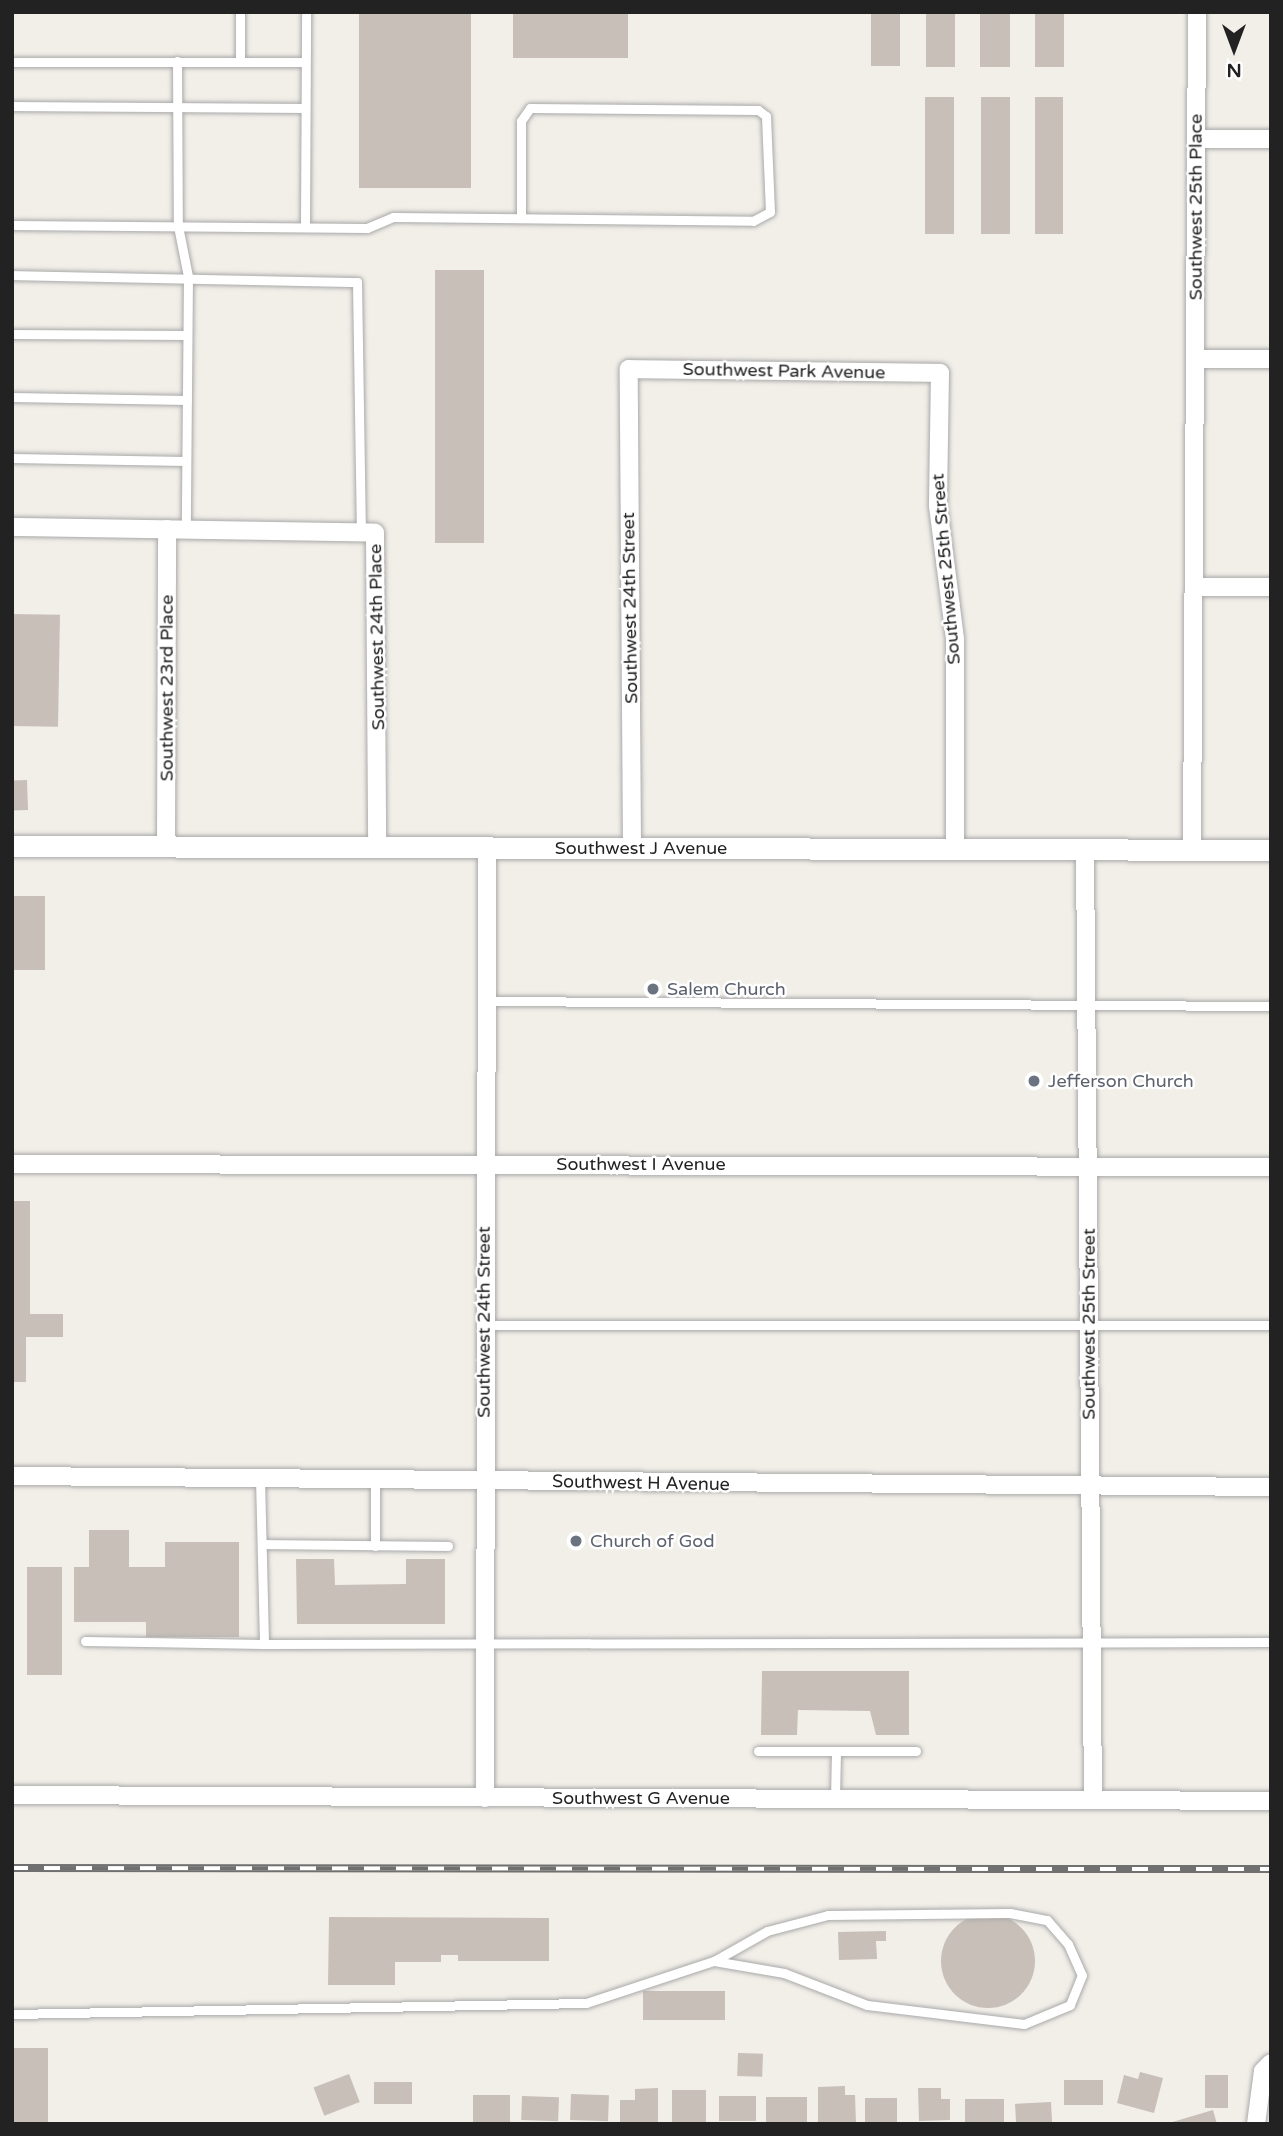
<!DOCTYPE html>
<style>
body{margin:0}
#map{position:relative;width:1283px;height:2136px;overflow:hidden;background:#f2efe9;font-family:"Varela Round",sans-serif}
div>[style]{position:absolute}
.building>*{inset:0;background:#c7bfb8;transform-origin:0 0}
.round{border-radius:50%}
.roads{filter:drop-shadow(0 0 2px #a9a9a9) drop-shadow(0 0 2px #a9a9a9)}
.service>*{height:9px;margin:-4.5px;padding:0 4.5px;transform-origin:4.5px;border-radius:4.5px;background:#fff}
.minor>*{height:18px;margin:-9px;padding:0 9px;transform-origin:9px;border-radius:9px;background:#fff}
.tertiary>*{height:21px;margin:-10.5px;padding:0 10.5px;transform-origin:10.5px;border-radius:10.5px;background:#fff}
.rail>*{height:8px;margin-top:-4px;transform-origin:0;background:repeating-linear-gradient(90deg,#fff 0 16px,#707070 0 32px);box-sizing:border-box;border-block:2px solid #707070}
.dots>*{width:19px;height:19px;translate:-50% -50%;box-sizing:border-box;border:4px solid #fff;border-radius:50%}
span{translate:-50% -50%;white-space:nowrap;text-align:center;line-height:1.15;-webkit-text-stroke:5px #fff;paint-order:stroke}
.street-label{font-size:18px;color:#222}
.worship-label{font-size:18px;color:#5b616d}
.left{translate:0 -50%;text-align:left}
.frame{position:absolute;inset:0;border:14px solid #222;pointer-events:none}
.north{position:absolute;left:1199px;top:14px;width:70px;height:70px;-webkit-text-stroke:5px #fff;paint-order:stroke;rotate:180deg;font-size:19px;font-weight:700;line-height:28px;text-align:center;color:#222}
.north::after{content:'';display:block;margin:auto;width:24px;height:32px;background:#222;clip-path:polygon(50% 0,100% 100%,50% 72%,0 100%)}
</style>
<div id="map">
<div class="building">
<div style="left:359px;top:12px;width:112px;height:176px"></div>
<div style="left:513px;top:12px;width:115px;height:46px"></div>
<div style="left:871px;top:12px;width:29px;height:54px"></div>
<div style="left:926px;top:12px;width:29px;height:55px"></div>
<div style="left:980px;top:12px;width:30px;height:55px"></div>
<div style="left:1035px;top:12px;width:29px;height:55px"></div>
<div style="left:925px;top:97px;width:29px;height:137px"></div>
<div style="left:981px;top:97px;width:29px;height:137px"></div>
<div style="left:1035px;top:97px;width:28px;height:137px"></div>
<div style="left:435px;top:270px;width:49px;height:273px"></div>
<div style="left:12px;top:614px;width:48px;height:112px;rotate:1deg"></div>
<div style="left:27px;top:780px;width:30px;height:15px;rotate:88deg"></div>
<div style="left:12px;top:896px;width:33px;height:74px"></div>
<div style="clip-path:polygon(12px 1201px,30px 1201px,30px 1314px,63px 1314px,63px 1337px,26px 1337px,26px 1382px,12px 1382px)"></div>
<div style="clip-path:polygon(89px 1530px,129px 1530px,129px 1567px,165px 1567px,165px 1542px,239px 1542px,239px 1637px,146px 1637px,146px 1622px,74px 1622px,74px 1567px,89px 1567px)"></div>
<div style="clip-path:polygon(296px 1559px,334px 1559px,335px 1585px,406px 1584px,406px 1559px,445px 1559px,445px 1624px,297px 1624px)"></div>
<div style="left:27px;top:1567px;width:35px;height:108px"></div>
<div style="clip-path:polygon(762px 1671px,909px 1671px,909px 1735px,876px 1735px,870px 1711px,798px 1710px,797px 1735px,761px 1735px)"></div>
<div class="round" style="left:941px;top:1914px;width:94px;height:94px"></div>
<div style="clip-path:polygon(329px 1917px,549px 1918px,549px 1961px,458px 1961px,458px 1955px,441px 1955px,441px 1962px,395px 1962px,395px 1985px,328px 1985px)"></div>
<div style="clip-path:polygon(886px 1931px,886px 1941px,876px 1941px,877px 1959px,839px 1960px,838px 1932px)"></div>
<div style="left:725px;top:1991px;width:29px;height:82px;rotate:90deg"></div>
<div style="left:48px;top:2048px;width:76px;height:36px;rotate:90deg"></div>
<div style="left:738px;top:2053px;width:25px;height:23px;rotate:2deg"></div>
<div style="clip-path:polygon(1140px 2072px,1163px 2078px,1154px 2113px,1117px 2103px,1124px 2075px,1138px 2079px)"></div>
<div style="left:349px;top:2074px;width:30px;height:38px;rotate:69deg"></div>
<div style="left:1205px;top:2075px;width:23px;height:33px"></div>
<div style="left:1064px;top:2080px;width:39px;height:25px"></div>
<div style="left:412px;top:2082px;width:22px;height:38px;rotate:90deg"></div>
<div style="clip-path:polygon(845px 2086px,845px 2095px,855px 2095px,856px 2123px,818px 2123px,818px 2087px)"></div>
<div style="clip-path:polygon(658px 2088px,658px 2123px,620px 2124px,620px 2100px,635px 2100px,635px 2089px)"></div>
<div style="clip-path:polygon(918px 2088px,941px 2088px,941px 2099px,950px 2099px,950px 2120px,919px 2121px)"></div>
<div style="left:672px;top:2090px;width:34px;height:32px"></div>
<div style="left:571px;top:2094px;width:38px;height:26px;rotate:2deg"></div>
<div style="left:473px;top:2095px;width:37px;height:28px"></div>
<div style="left:522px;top:2096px;width:37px;height:24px;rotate:2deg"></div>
<div style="left:756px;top:2096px;width:25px;height:37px;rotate:90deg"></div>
<div style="left:766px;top:2097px;width:41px;height:27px"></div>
<div style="left:865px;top:2098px;width:32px;height:25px"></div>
<div style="left:965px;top:2099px;width:39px;height:25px"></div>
<div style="left:1051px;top:2102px;width:22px;height:36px;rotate:87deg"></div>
<div style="clip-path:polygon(1213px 2110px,1217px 2124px,1169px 2124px,1169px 2123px)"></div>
</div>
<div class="roads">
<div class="service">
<div style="left:177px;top:61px;width:165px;rotate:89.7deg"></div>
<div style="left:178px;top:226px;width:51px;rotate:78.7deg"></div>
<div style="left:188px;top:276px;width:253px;rotate:90.5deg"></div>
<div style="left:12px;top:62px;width:293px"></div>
<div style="left:240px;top:62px;width:50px;rotate:-90deg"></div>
<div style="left:12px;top:106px;width:292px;rotate:0.4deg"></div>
<div style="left:12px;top:225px;width:355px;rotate:0.5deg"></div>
<div style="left:367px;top:228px;width:28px;rotate:-23deg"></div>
<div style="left:393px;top:217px;width:360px;rotate:0.6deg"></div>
<div style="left:753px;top:221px;width:19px;rotate:-28deg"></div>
<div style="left:770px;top:212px;width:96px;rotate:-92.4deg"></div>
<div style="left:766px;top:116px;width:10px;rotate:-143deg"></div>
<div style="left:758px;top:110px;width:228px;rotate:-179.5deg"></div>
<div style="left:530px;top:108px;width:16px;rotate:125deg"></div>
<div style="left:521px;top:121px;width:97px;rotate:90deg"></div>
<div style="left:305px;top:227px;width:215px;rotate:-89.7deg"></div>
<div style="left:12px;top:275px;width:345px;rotate:1.2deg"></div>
<div style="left:357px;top:282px;width:248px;rotate:89.1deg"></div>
<div style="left:12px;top:334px;width:175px;rotate:0.3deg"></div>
<div style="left:12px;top:397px;width:175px;rotate:1deg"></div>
<div style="left:12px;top:458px;width:174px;rotate:1deg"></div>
<div style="left:488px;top:1001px;width:783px;rotate:0.37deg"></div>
<div style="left:485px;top:1325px;width:786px"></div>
<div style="left:260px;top:1478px;width:166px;rotate:88.6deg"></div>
<div style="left:264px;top:1644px;width:1007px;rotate:-0.11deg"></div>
<div style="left:375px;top:1480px;width:66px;rotate:90deg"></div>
<div style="left:262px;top:1544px;width:186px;rotate:0.6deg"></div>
<div style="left:85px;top:1641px;width:179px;rotate:1deg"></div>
<div style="left:758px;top:1751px;width:78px"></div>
<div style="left:836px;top:1751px;width:48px;rotate:91.2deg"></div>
<div style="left:836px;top:1751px;width:80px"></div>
<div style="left:12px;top:2014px;width:574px;rotate:-1.1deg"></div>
<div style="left:586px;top:2003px;width:135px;rotate:-18.2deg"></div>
<div style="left:714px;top:1961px;width:61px;rotate:-29.5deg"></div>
<div style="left:767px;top:1931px;width:63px;rotate:-14.7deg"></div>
<div style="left:828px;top:1915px;width:182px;rotate:-0.6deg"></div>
<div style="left:1010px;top:1913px;width:38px;rotate:11deg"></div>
<div style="left:1047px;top:1920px;width:32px;rotate:49deg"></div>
<div style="left:1068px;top:1944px;width:34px;rotate:66deg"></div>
<div style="left:1082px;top:1975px;width:32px;rotate:112deg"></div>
<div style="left:1070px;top:2005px;width:50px;rotate:157.6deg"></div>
<div style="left:1024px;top:2024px;width:158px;rotate:-173.1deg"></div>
<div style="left:867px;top:2005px;width:89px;rotate:-158.9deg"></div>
<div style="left:784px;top:1973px;width:71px;rotate:-170.3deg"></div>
</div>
<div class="minor">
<div style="left:1196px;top:139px;width:75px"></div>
<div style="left:1195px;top:359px;width:76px"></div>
<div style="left:12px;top:527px;width:363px;rotate:0.9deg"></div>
<div style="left:375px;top:533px;width:314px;rotate:89.6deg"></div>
<div style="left:1194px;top:587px;width:77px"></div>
<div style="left:166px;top:846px;width:317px;rotate:-89.8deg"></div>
<div style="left:632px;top:848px;width:479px;rotate:-90.4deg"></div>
<div style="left:629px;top:369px;width:311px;rotate:0.7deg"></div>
<div style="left:940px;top:373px;width:133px;rotate:90.9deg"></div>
<div style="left:938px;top:506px;width:134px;rotate:82.7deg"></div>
<div style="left:955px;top:639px;width:210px;rotate:90deg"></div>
<div style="left:1085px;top:849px;width:951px;rotate:89.52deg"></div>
<div style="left:1192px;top:849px;width:837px;rotate:-89.66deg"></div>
<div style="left:12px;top:1164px;width:1259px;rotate:0.14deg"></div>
<div style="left:12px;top:1476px;width:1259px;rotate:0.5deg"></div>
<div style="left:12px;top:1795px;width:1259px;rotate:0.27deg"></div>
<div style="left:485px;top:1798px;width:951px;rotate:-89.88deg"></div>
<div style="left:1256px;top:2124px;width:53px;rotate:-82.5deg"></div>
<div style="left:1263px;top:2071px;width:11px;rotate:-45deg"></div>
</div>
<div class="tertiary">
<div style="left:12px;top:846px;width:1259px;rotate:0.18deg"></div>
</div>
</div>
<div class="rail">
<div style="left:12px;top:1868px;width:1259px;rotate:0.05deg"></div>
</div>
<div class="dots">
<div style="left:653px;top:989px;background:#6b7280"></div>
<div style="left:1034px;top:1081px;background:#6b7280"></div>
<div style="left:576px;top:1541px;background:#6b7280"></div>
</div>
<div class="street-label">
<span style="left:1196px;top:207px;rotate:-90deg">Southwest 25th Place</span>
<span style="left:784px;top:371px;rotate:1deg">Southwest Park Avenue</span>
<span style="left:946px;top:569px;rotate:-95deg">Southwest 25th Street</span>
<span style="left:630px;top:608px;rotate:-91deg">Southwest 24th Street</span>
<span style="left:377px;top:637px;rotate:-91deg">Southwest 24th Place</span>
<span style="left:167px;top:688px;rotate:-90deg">Southwest 23rd Place</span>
<span style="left:641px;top:848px">Southwest J Avenue</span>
<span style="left:641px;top:1164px">Southwest I Avenue</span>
<span style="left:484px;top:1322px;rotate:-90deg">Southwest 24th Street</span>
<span style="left:1089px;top:1324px;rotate:-90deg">Southwest 25th Street</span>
<span style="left:641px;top:1483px;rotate:1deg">Southwest H Avenue</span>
<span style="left:641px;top:1798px">Southwest G Avenue</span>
</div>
<div class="worship-label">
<span class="left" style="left:667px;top:989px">Salem Church</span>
<span class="left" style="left:1048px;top:1081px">Jefferson Church</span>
<span class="left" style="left:590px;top:1541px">Church of God</span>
</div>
<div class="frame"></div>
<div class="north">N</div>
</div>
